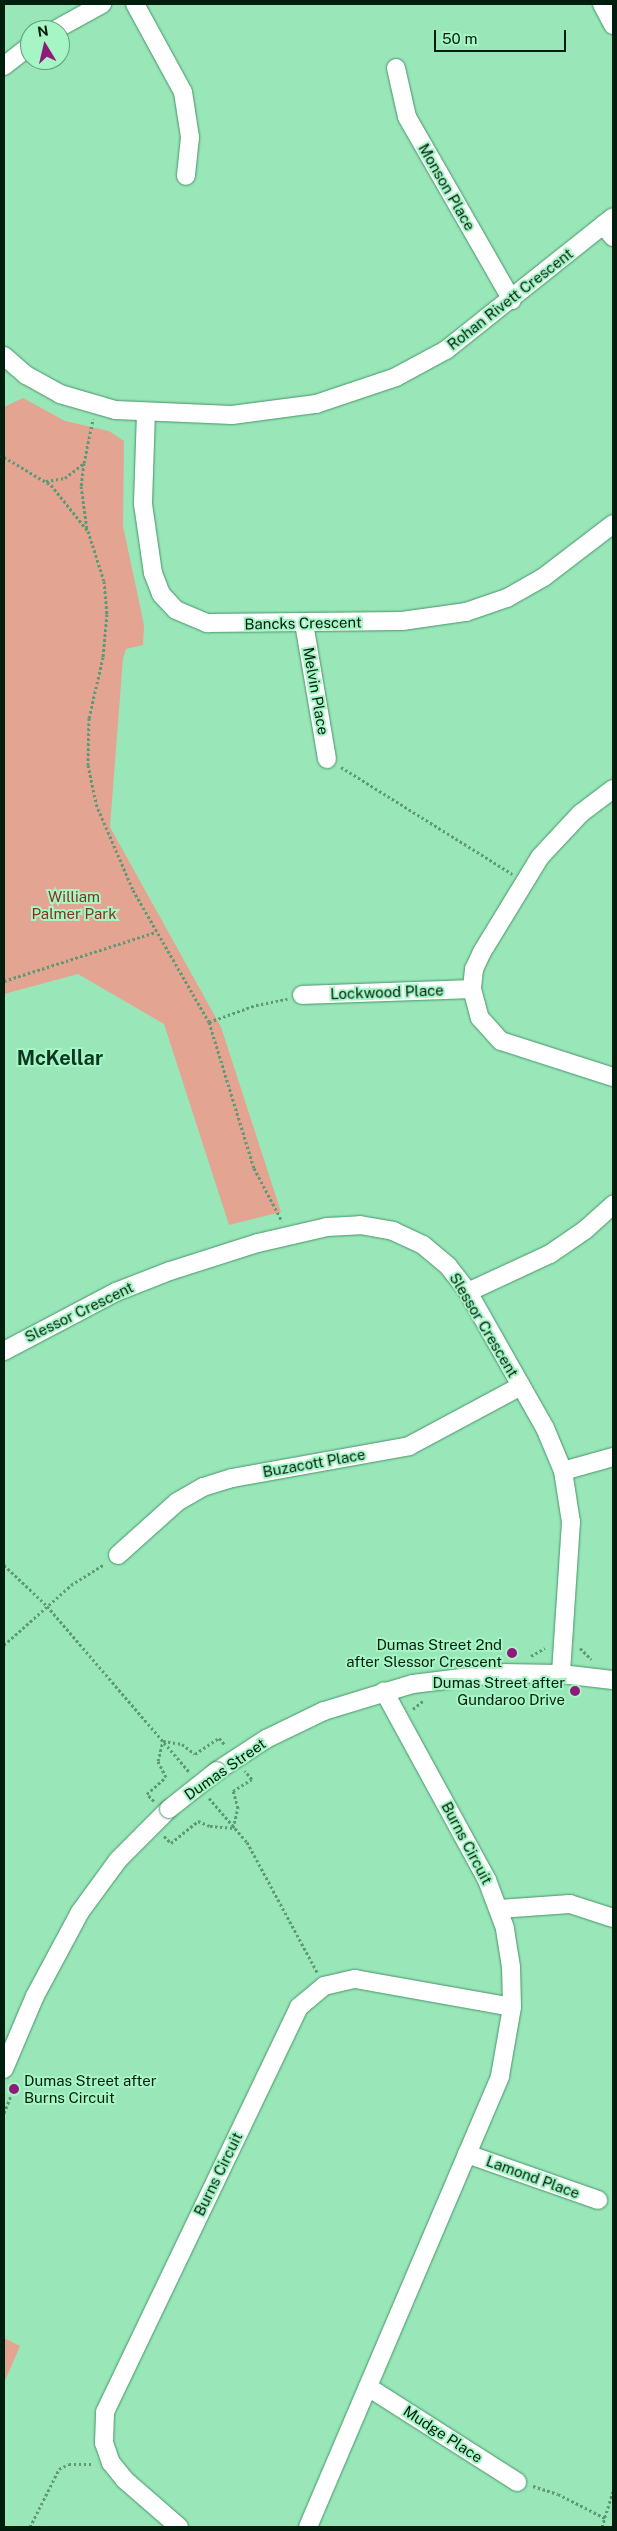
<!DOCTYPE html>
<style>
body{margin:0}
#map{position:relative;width:617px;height:2531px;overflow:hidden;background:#99e7b8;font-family:"Public Sans",sans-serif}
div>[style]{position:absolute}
.green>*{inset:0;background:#e3a491}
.path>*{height:3px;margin-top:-1.5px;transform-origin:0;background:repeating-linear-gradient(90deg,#5e9976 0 2.5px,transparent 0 5px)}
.roads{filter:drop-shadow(0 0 1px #47946a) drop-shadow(0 0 1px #47946a)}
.minor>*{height:18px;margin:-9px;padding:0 9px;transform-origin:9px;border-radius:9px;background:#fff}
.bridges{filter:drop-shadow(0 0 1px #47946a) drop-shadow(0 0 1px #47946a)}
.minor-bridge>*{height:18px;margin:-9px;padding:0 9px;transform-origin:9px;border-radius:9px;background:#fff}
.dots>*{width:14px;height:14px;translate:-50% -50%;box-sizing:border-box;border:2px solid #a6f5c5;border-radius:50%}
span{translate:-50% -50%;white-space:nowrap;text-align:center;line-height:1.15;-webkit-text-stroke:4px #a6f5c5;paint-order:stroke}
.street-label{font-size:15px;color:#001e0e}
.park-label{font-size:15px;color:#85341b}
.poi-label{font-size:15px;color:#001e0e}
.right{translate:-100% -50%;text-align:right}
.left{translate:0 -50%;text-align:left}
.district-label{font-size:20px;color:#0d3722;font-weight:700}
.frame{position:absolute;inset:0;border:5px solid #001e0e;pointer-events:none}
.north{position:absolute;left:20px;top:20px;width:50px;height:50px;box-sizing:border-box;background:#a6f5c5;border:1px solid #649f7c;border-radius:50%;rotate:351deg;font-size:14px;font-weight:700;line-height:20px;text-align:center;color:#001e0e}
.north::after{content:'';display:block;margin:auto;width:18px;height:22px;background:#8f1a79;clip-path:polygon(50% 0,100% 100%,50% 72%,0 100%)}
.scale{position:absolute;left:434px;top:30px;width:132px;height:22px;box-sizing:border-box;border:2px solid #001e0e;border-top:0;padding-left:6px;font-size:15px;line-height:18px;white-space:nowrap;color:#001e0e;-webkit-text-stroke:4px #a6f5c5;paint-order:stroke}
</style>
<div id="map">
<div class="green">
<div style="clip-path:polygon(23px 398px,65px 421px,109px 431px,124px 441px,123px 526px,144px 625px,143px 645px,126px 649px,123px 658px,110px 827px,221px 1027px,281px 1212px,229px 1225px,164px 1024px,78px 974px,4px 994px,4px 407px)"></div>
<div style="clip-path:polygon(4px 2338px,20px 2346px,4px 2383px)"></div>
</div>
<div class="path">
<div style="left:4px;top:457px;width:55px;rotate:30.8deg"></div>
<div style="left:51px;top:485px;width:59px;rotate:51.2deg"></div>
<div style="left:88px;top:531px;width:52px;rotate:72.3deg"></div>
<div style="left:104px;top:581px;width:33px;rotate:85deg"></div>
<div style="left:107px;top:614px;width:43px;rotate:95.3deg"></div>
<div style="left:103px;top:657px;width:63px;rotate:102.9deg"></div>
<div style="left:89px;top:718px;width:47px;rotate:91.2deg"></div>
<div style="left:88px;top:765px;width:40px;rotate:78deg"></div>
<div style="left:96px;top:804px;width:94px;rotate:66.7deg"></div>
<div style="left:133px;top:890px;width:152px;rotate:60.1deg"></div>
<div style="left:209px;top:1022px;width:153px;rotate:72.9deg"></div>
<div style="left:254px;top:1168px;width:60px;rotate:62.2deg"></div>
<div style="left:84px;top:463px;width:23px;rotate:97deg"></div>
<div style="left:81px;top:486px;width:43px;rotate:82.1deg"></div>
<div style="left:46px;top:481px;width:19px;rotate:-9deg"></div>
<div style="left:65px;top:478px;width:24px;rotate:-38deg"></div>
<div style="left:84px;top:463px;width:45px;rotate:-78.4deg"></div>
<div style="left:341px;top:767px;width:202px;rotate:32deg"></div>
<div style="left:4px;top:981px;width:160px;rotate:-17.9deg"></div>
<div style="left:209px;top:1022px;width:50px;rotate:-19.9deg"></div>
<div style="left:256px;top:1005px;width:32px;rotate:-11deg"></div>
<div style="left:4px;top:1565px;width:59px;rotate:43.6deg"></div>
<div style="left:47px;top:1606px;width:220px;rotate:49.4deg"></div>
<div style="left:4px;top:1645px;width:90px;rotate:-41.8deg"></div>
<div style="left:71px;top:1585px;width:39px;rotate:-32deg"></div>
<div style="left:580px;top:1648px;width:16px;rotate:45deg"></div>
<div style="left:531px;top:1656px;width:16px;rotate:-30deg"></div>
<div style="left:413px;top:1709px;width:13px;rotate:-39deg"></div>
<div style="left:209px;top:1798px;width:58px;rotate:49.2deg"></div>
<div style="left:247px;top:1842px;width:148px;rotate:61.7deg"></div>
<div style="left:154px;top:1801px;width:10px;rotate:-135deg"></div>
<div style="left:147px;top:1794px;width:25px;rotate:-42deg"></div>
<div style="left:166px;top:1777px;width:18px;rotate:-117deg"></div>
<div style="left:158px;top:1761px;width:21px;rotate:-76deg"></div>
<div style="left:163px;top:1741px;width:19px;rotate:9deg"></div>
<div style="left:182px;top:1744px;width:16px;rotate:38deg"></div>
<div style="left:195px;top:1754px;width:29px;rotate:-34deg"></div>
<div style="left:219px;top:1738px;width:9px;rotate:49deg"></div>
<div style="left:164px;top:1836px;width:10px;rotate:45deg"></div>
<div style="left:171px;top:1843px;width:35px;rotate:-39deg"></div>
<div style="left:198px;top:1821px;width:13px;rotate:23deg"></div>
<div style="left:210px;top:1826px;width:23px;rotate:5deg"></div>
<div style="left:233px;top:1828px;width:21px;rotate:-76deg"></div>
<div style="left:238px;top:1808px;width:18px;rotate:-106deg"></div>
<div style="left:233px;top:1791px;width:22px;rotate:-32deg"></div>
<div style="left:252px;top:1779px;width:11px;rotate:-131deg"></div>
<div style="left:4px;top:2113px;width:35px;rotate:-68deg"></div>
<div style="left:533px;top:2486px;width:26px;rotate:18deg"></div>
<div style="left:558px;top:2494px;width:53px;rotate:27.1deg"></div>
<div style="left:30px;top:2527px;width:65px;rotate:-63.4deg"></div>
<div style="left:59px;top:2469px;width:11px;rotate:-27deg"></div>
<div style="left:69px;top:2464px;width:25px"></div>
<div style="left:602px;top:2527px;width:37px;rotate:-73deg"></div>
</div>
<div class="roads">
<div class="minor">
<div style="left:135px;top:4px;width:100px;rotate:61.4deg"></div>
<div style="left:183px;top:92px;width:46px;rotate:81.2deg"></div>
<div style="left:190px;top:137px;width:39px;rotate:96deg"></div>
<div style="left:602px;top:4px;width:24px;rotate:62deg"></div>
<div style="left:55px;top:30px;width:54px;rotate:-29deg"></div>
<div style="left:4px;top:66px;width:33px;rotate:-38deg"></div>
<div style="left:396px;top:68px;width:50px;rotate:77.3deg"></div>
<div style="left:407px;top:117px;width:211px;rotate:60.2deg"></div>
<div style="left:603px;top:225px;width:16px;rotate:50deg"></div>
<div style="left:4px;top:356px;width:29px;rotate:41deg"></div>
<div style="left:26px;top:375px;width:39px;rotate:29deg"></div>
<div style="left:60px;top:394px;width:57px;rotate:16.2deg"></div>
<div style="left:115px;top:410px;width:117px;rotate:2.4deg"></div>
<div style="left:232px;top:415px;width:85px;rotate:-7.5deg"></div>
<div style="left:316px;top:404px;width:84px;rotate:-18.6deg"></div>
<div style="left:396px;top:377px;width:57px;rotate:-28.4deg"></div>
<div style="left:446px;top:350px;width:213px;rotate:-38.5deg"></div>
<div style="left:146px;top:412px;width:92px;rotate:91.9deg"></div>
<div style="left:143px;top:504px;width:70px;rotate:81.8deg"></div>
<div style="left:153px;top:573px;width:22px;rotate:69deg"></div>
<div style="left:161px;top:594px;width:22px;rotate:47deg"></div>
<div style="left:176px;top:610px;width:34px;rotate:23deg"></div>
<div style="left:207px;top:623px;width:195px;rotate:-0.6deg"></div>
<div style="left:402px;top:621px;width:65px;rotate:-8deg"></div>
<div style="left:466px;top:612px;width:43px;rotate:-18.9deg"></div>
<div style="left:507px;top:598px;width:43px;rotate:-29.6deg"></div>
<div style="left:544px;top:577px;width:87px;rotate:-37.5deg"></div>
<div style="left:304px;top:623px;width:138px;rotate:80.4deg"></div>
<div style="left:613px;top:789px;width:40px;rotate:143deg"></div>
<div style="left:581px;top:813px;width:60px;rotate:133deg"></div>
<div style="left:540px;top:857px;width:111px;rotate:121.4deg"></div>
<div style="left:482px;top:952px;width:19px;rotate:115deg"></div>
<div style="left:474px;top:969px;width:20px;rotate:96deg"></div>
<div style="left:472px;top:989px;width:30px;rotate:75deg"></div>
<div style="left:480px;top:1018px;width:31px;rotate:48deg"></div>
<div style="left:501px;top:1041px;width:118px;rotate:17.8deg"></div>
<div style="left:302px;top:995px;width:170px;rotate:-2deg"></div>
<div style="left:468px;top:1292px;width:90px;rotate:-24.9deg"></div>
<div style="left:550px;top:1254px;width:42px;rotate:-34.4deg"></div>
<div style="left:585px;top:1230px;width:38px;rotate:-42deg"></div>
<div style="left:4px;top:1351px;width:127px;rotate:-27.8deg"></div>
<div style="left:116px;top:1292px;width:58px;rotate:-21.3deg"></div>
<div style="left:170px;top:1271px;width:92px;rotate:-17.7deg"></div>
<div style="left:258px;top:1243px;width:71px;rotate:-13.1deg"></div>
<div style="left:327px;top:1227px;width:33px;rotate:-3deg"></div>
<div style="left:360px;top:1225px;width:34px;rotate:10deg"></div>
<div style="left:393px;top:1231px;width:33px;rotate:25deg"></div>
<div style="left:423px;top:1245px;width:33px;rotate:40deg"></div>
<div style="left:448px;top:1266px;width:33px;rotate:52deg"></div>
<div style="left:468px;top:1292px;width:156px;rotate:60.5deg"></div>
<div style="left:545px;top:1428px;width:47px;rotate:67.3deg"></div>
<div style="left:563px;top:1471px;width:52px;rotate:81.1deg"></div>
<div style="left:571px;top:1522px;width:152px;rotate:93.8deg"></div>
<div style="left:563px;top:1471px;width:52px;rotate:-15.6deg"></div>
<div style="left:118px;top:1555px;width:79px;rotate:-41.9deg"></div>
<div style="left:177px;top:1502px;width:30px;rotate:-30deg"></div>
<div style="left:203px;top:1487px;width:30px;rotate:-17deg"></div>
<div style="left:232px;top:1478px;width:180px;rotate:-10.2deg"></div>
<div style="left:409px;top:1446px;width:127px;rotate:-28.2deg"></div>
<div style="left:217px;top:1771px;width:59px;rotate:-33.1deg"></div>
<div style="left:266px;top:1739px;width:64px;rotate:-25.8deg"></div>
<div style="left:324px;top:1711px;width:93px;rotate:-16.9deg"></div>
<div style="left:413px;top:1684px;width:89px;rotate:-7.1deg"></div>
<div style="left:501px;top:1673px;width:60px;rotate:1deg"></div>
<div style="left:561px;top:1674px;width:52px;rotate:6.6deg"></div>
<div style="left:499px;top:1909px;width:71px;rotate:-4deg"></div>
<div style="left:570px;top:1904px;width:45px;rotate:18deg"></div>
<div style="left:4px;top:2069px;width:79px;rotate:-67deg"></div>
<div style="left:35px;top:1996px;width:95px;rotate:-61.8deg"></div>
<div style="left:80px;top:1912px;width:64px;rotate:-53.8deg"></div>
<div style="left:118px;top:1860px;width:72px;rotate:-45deg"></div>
<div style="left:467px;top:2154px;width:139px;rotate:19.3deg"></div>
<div style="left:368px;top:2387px;width:177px;rotate:32.5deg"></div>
<div style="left:179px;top:2527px;width:72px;rotate:-139deg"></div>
<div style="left:125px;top:2480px;width:22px;rotate:-129deg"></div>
<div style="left:111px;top:2463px;width:21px;rotate:-109deg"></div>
<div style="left:104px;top:2443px;width:31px;rotate:-88deg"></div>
<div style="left:105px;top:2412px;width:449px;rotate:-64.4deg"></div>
<div style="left:299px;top:2007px;width:33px;rotate:-40deg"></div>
<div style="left:324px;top:1986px;width:32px;rotate:-13deg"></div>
<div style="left:355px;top:1979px;width:159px;rotate:10.1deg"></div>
<div style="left:308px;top:2527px;width:490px;rotate:-66.9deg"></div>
<div style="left:500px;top:2076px;width:70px;rotate:-80.1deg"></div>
<div style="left:512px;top:2007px;width:40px;rotate:-91.4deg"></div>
<div style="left:511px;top:1967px;width:39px;rotate:-99deg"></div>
<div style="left:505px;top:1928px;width:51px;rotate:-110.6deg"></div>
<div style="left:487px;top:1880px;width:215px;rotate:-118.6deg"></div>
</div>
</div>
<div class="bridges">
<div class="minor-bridge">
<div style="left:169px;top:1809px;width:61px;rotate:-38.4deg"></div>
</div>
</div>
<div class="dots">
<div style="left:512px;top:1653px;background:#8f1a79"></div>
<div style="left:575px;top:1691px;background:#8f1a79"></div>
<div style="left:14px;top:2089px;background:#8f1a79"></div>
</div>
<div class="street-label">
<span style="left:447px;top:187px;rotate:60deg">Monson Place</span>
<span style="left:510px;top:299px;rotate:-38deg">Rohan Rivett Crescent</span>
<span style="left:303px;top:623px;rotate:-1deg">Bancks Crescent</span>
<span style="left:316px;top:691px;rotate:80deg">Melvin Place</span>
<span style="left:387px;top:992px;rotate:-2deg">Lockwood Place</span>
<span style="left:79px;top:1312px;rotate:-26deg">Slessor Crescent</span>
<span style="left:484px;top:1325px;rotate:59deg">Slessor Crescent</span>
<span style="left:314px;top:1463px;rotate:-10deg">Buzacott Place</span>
<span style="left:225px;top:1769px;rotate:-35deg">Dumas Street</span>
<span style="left:467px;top:1843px;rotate:62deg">Burns Circuit</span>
<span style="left:218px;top:2174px;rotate:-64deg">Burns Circuit</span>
<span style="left:533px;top:2177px;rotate:20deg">Lamond Place</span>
<span style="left:443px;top:2434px;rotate:33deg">Mudge Place</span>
</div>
<div class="park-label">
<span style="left:74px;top:905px">William<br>Palmer Park</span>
</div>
<div class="poi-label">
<span class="right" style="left:502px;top:1653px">Dumas Street 2nd<br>after Slessor Crescent</span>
<span class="right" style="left:565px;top:1691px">Dumas Street after<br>Gundaroo Drive</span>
<span class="left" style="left:24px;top:2089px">Dumas Street after<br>Burns Circuit</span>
</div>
<div class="district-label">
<span style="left:60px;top:1058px">McKellar</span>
</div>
<div class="frame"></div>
<div class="north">N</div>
<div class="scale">50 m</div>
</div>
